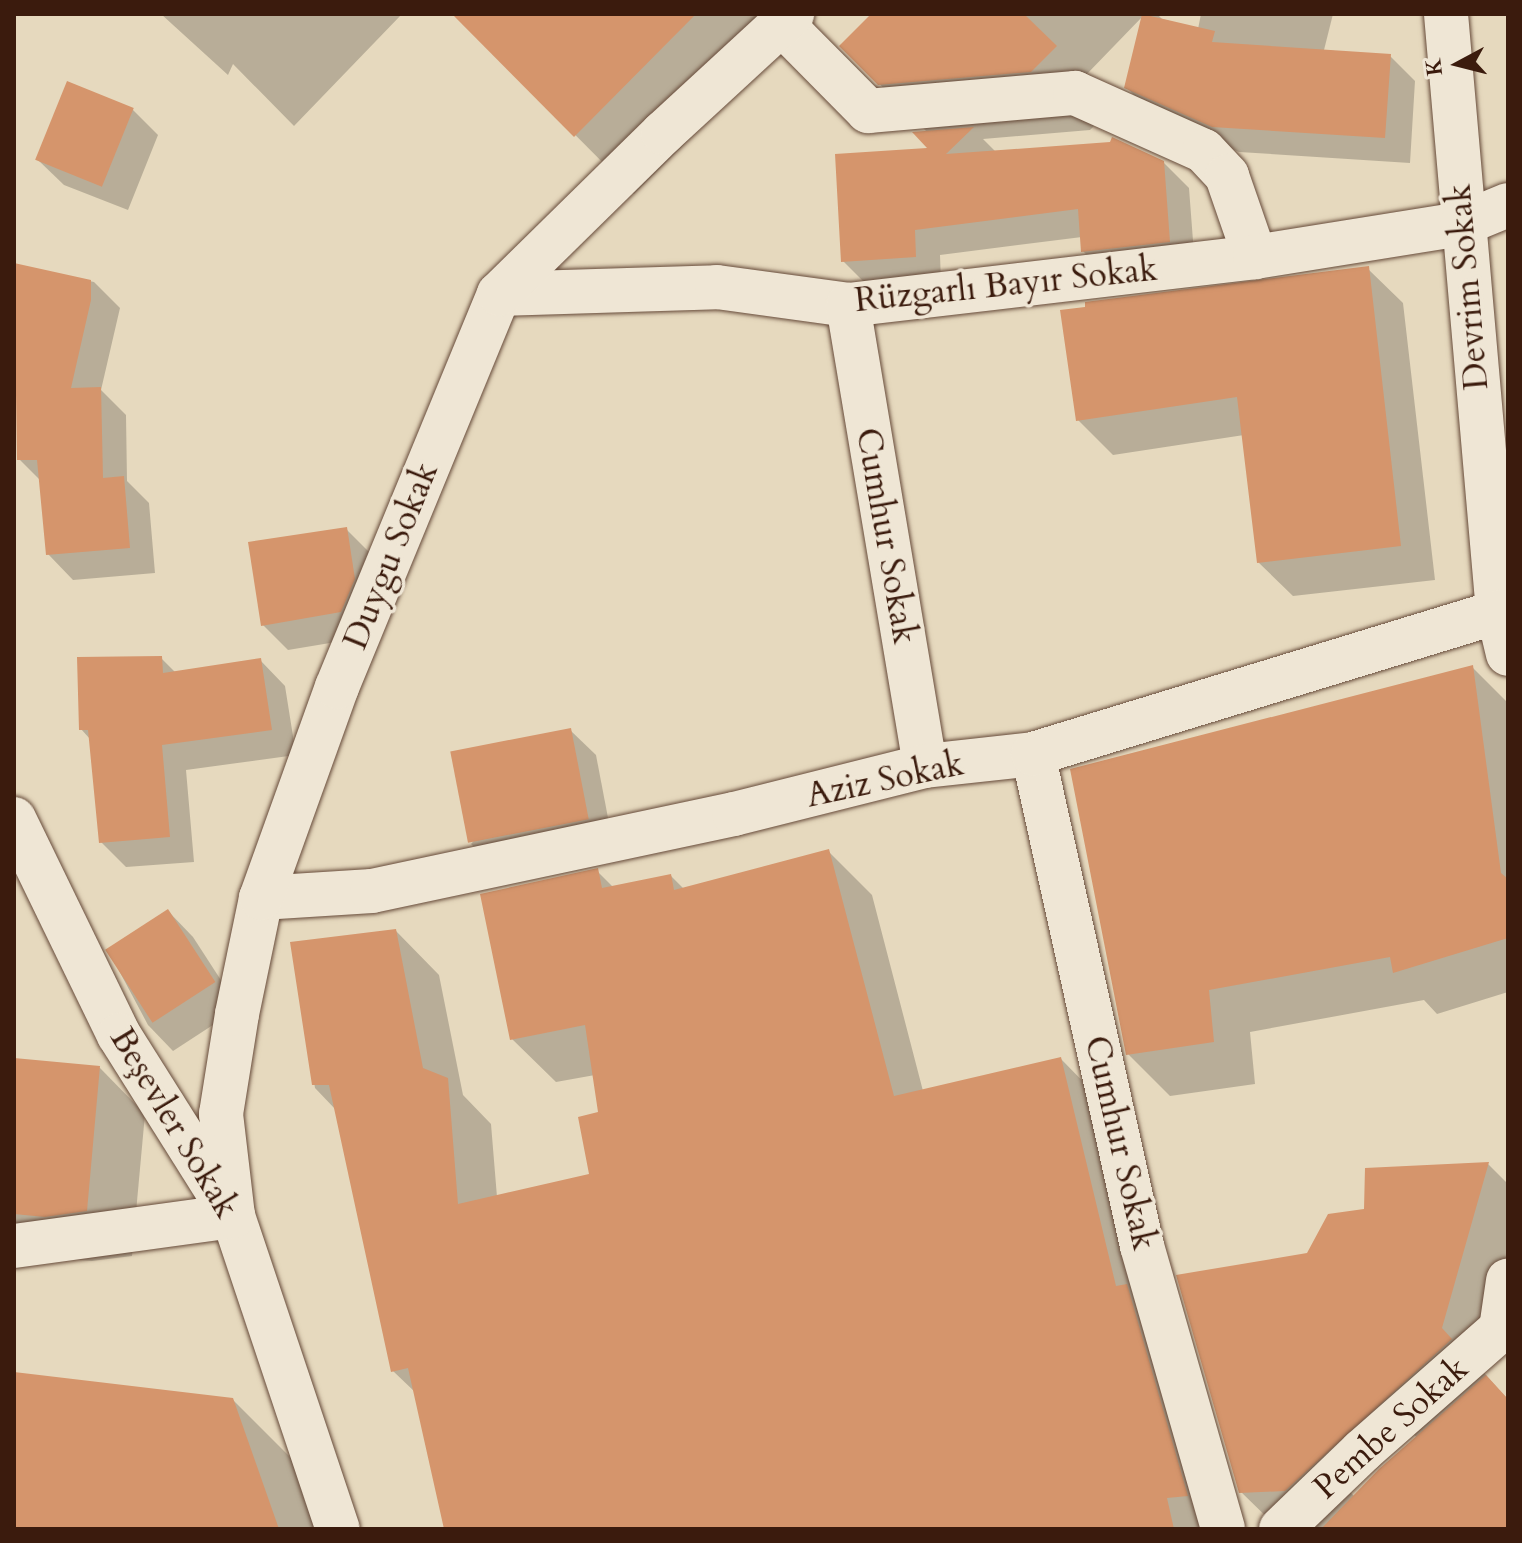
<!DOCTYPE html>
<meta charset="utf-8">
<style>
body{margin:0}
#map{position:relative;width:1522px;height:1543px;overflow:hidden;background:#e6d9be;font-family:Cardo,serif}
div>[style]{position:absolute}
.shadow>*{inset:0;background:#0003}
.building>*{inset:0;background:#d5956c;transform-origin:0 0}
.roads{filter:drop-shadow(0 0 2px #664a39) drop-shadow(0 0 2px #664a39)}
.street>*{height:44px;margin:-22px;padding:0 22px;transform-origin:22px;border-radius:22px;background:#efe6d5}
span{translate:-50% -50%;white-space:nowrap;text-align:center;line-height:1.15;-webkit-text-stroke:7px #efe6d5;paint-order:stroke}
.street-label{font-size:34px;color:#3b1b0d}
.frame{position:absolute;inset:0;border:16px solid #3b1b0d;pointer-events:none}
.north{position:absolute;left:1418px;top:24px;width:80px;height:80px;-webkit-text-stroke:6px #efe6d5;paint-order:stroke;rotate:263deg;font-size:22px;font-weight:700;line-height:32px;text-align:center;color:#3b1b0d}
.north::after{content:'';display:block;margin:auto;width:28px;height:36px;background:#3b1b0d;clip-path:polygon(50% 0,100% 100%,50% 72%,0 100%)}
</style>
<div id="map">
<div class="shadow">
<div style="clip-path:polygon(161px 14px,402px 14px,294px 126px,233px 64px,228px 75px)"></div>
<div style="clip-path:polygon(455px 14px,816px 14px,634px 194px)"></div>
<div style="clip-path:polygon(875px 14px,1157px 14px,1162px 19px,1198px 29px,1201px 14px,1333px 14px,1324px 50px,1390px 56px,1415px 81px,1410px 163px,1239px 152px,1151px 112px,1126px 87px,1144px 15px,1085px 76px,1114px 106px,1090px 130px,983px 139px,996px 152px,1163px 162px,1189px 188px,1195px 267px,1108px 277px,1083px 251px,1082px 237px,940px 255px,941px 282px,869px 287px,843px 261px,932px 150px,928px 133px,842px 46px)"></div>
<div style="clip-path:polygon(132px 109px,158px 135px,128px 210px,64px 185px,38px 160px)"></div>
<div style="clip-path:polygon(14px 265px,94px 282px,120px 308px,101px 390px,126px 415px,127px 481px,149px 503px,155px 573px,73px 580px,48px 554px,41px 481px,19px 459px)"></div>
<div style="clip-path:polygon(1368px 269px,1403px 303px,1435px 580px,1293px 596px,1258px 562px,1244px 435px,1113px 455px,1078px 420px)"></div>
<div style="clip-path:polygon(346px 529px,372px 555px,366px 637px,288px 650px,263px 625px)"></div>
<div style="clip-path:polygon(161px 658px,176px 673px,260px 660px,285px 686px,296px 755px,186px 770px,194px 862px,126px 867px,101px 842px,90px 739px,81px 729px)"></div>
<div style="clip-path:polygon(1472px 667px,1508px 703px,1508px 992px,1437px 1014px,1424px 1000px,1250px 1032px,1255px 1084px,1170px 1096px,1128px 1054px)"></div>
<div style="clip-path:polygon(570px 730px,596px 755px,613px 844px,497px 869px,471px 844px)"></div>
<div style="clip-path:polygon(14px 836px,19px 841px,14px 898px)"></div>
<div style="clip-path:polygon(829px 852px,872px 895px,923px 1091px,1061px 1059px,1104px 1103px,1227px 1529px,446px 1529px,416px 1393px,393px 1371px,336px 1110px,315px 1088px,292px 944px,396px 931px,439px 975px,463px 1095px,491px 1124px,497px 1197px,592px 1175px,601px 1113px,595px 1075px,556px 1082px,512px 1039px,597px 871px,614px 888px,671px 876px,684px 889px)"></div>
<div style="clip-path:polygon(168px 911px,193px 937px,239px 1008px,173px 1051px,148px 1025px,108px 950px)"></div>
<div style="clip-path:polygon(14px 1060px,100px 1068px,145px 1114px,132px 1256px,92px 1261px,43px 1257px,14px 1228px)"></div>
<div style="clip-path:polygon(1488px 1164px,1508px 1184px,1508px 1259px,1478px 1366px,1508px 1400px,1508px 1529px,1503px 1529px,1385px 1404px,1323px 1461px,1383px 1529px,1277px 1527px,1240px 1491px,1308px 1254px,1366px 1211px)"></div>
<div style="clip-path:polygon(14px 1374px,233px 1400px,292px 1459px,316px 1529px,14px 1529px)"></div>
</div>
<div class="building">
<div style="clip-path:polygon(452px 14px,696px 14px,574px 137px)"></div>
<div style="clip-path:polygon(871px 14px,1024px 14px,1057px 46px,1031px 72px,878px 85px,839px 46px)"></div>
<div style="clip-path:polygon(1142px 14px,1215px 31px,1212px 42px,1391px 54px,1385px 138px,1212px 127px,1124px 88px)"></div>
<div style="left:67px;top:81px;width:72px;height:85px;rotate:22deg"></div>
<div style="clip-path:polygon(974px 127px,946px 154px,1110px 142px,1112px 137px,1164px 161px,1170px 242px,1081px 252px,1078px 209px,915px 230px,916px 257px,841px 262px,835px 154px,927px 148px,912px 132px)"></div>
<div style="clip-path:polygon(14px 263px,91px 280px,91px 300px,71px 388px,101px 387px,103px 478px,124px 476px,130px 548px,46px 555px,37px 460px,17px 460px)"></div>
<div style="clip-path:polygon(1369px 266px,1401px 546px,1257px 563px,1237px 397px,1076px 421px,1060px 310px,1085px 307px,1085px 302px)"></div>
<div style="clip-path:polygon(347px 527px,355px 579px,341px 612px,261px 626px,248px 542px)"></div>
<div style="clip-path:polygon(162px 656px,163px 673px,261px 658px,272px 730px,162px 745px,170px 837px,99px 843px,88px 730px,79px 730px,77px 657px)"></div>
<div style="clip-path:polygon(1473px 665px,1501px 873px,1508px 879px,1508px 938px,1393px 973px,1390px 957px,1209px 990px,1214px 1042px,1126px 1055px,1070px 769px)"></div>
<div style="left:571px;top:728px;width:93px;height:123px;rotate:79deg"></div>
<div style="clip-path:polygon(829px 849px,894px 1096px,1061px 1057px,1116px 1286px,1127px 1284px,1188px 1496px,1167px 1498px,1174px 1529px,444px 1529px,408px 1368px,391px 1372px,329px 1085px,312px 1085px,290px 942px,396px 929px,423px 1068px,448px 1078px,458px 1204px,589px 1174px,578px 1117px,598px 1112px,585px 1025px,510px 1040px,480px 894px,598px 868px,602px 888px,671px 874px,674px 890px)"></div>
<div style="left:168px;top:909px;width:87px;height:75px;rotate:57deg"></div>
<div style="clip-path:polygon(14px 1058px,100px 1066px,87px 1211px,45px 1217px,14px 1214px)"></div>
<div style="clip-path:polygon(1489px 1162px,1442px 1328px,1452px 1339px,1285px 1491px,1239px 1493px,1176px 1275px,1307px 1253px,1328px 1214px,1364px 1209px,1365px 1168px)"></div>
<div style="clip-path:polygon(14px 1372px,233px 1398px,279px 1529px,14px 1529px)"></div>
<div style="clip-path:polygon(1486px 1375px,1508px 1399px,1508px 1529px,1321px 1529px,1379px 1469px)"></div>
</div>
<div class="roads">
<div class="street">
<div style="left:1446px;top:14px;width:600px;rotate:85.03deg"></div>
<div style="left:1498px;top:612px;width:43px;rotate:76.6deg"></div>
<div style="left:781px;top:23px;width:124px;rotate:45.3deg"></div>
<div style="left:868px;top:111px;width:208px;rotate:-5deg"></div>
<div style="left:1075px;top:93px;width:141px;rotate:24.2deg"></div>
<div style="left:1204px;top:151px;width:34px;rotate:47deg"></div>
<div style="left:1227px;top:176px;width:86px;rotate:70.9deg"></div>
<div style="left:499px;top:294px;width:218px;rotate:-1.8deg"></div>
<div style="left:717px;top:287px;width:132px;rotate:7.8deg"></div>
<div style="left:848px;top:305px;width:410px;rotate:-6.7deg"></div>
<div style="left:1255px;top:257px;width:210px;rotate:-9.1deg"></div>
<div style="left:1462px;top:224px;width:50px;rotate:-22.4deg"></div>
<div style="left:848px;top:305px;width:467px;rotate:80.5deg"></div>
<div style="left:1033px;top:754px;width:504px;rotate:77.51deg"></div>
<div style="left:1142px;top:1246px;width:294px;rotate:74deg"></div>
<div style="left:14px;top:819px;width:240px;rotate:64.1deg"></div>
<div style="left:119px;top:1035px;width:214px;rotate:57.8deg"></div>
<div style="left:233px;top:1216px;width:330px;rotate:71.5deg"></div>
<div style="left:261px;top:898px;width:111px;rotate:-3.6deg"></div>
<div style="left:372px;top:891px;width:370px;rotate:-12deg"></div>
<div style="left:734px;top:814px;width:197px;rotate:-14.1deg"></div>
<div style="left:925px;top:766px;width:109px;rotate:-6.3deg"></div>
<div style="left:1033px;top:754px;width:486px;rotate:-17deg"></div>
<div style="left:14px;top:1246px;width:221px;rotate:-7.8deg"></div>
<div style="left:233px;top:1216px;width:103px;rotate:-96.7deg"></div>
<div style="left:221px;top:1114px;width:101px;rotate:-80.9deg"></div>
<div style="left:237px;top:1014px;width:118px;rotate:-78.3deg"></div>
<div style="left:261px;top:898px;width:224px;rotate:-70.2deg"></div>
<div style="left:337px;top:687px;width:425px;rotate:-67.6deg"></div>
<div style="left:499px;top:294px;width:230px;rotate:-44.5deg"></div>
<div style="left:663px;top:133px;width:176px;rotate:-42.7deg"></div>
<div style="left:1281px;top:1529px;width:112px;rotate:-43.9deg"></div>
<div style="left:1362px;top:1451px;width:185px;rotate:-41.3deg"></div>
<div style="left:1501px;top:1329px;width:49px;rotate:-81.7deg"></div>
</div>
</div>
<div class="street-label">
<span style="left:1006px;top:285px;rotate:-6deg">Rüzgarlı Bayır Sokak</span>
<span style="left:1468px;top:287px;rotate:-95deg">Devrim Sokak</span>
<span style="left:886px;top:536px;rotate:80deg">Cumhur Sokak</span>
<span style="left:391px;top:556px;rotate:-68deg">Duygu Sokak</span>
<span style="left:885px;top:780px;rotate:-12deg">Aziz Sokak</span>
<span style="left:174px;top:1123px;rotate:59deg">Beşevler Sokak</span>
<span style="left:1120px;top:1143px;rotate:77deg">Cumhur Sokak</span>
<span style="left:1391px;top:1428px;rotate:-42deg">Pembe Sokak</span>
</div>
<div class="frame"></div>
<div class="north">K</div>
</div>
